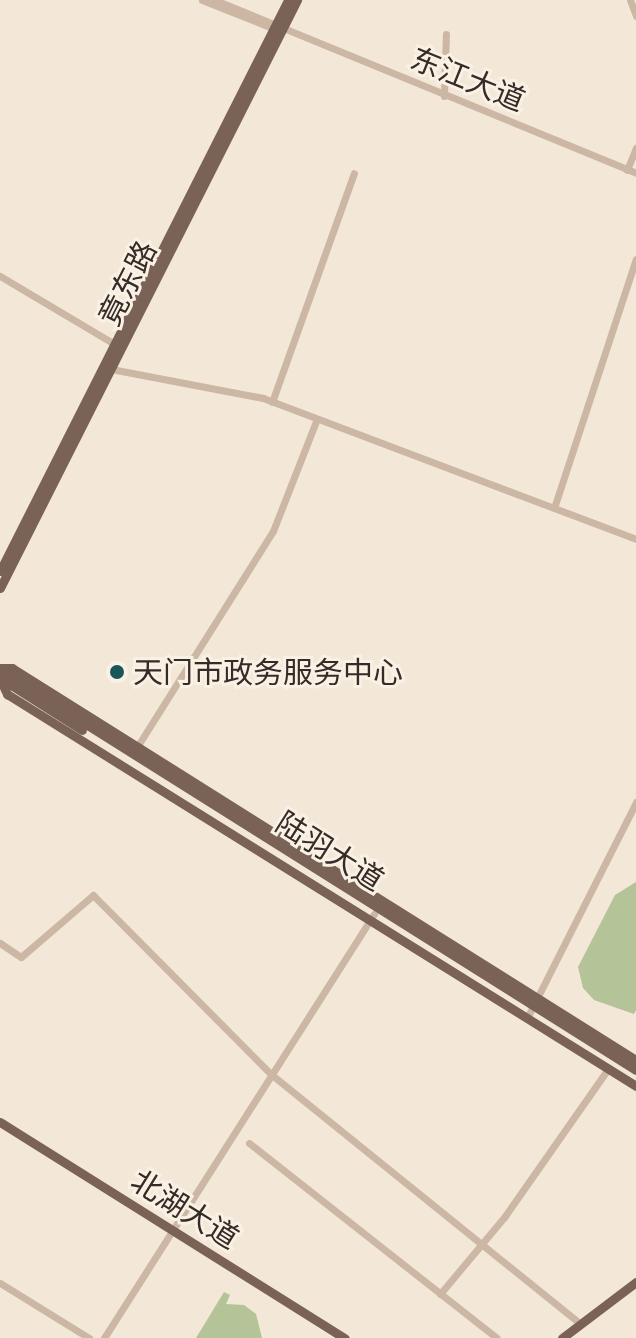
<!DOCTYPE html>
<meta charset="utf-8">
<style>
body{margin:0}
#map{position:relative;width:636px;height:1338px;overflow:hidden;background:#f3e7d8;font-family:"Titillium Web","Noto Sans SC",sans-serif}
div>[style]{position:absolute}
.green>*{inset:0;background:#b4c398}
.minor>*{height:7px;margin:-3.5px;padding:0 3.5px;transform-origin:3.5px;border-radius:3.5px;background:#ccb6a4}
.major>*{height:9px;margin:-4.5px;padding:0 4.5px;transform-origin:4.5px;border-radius:4.5px;background:#7a6256}
.dots>*{width:22px;height:22px;translate:-50% -50%;box-sizing:border-box;border:4px solid #faf1e5;border-radius:50%}
span{translate:-50% -50%;white-space:nowrap;text-align:center;line-height:1.15;-webkit-text-stroke:6px #faf1e5;paint-order:stroke}
.street-label{font-size:30px;color:#362b26}
.poi-label{font-size:30px;color:#362b26}
.left{translate:0 -50%;text-align:left}
</style>
<div id="map">
<div class="green">
<div style="clip-path:polygon(636px 882px,636px 1010px,634px 1014px,594px 1000px,583px 988px,578px 967px,615px 895px)"></div>
<div style="clip-path:polygon(224px 1292px,230px 1295px,226px 1304px,244px 1305px,256px 1314px,262px 1338px,196px 1338px)"></div>
</div>
<div class="minor">
<div style="left:202px;top:0;width:79px;rotate:21.7deg"></div>
<div style="left:215px;top:0;width:455px;rotate:22.3deg"></div>
<div style="left:630px;top:0;width:17px;rotate:69deg"></div>
<div style="left:444px;top:96px;width:62px;rotate:-88.2deg"></div>
<div style="left:627px;top:170px;width:24px;rotate:-68deg"></div>
<div style="left:0;top:276px;width:135px;rotate:30.7deg"></div>
<div style="left:111px;top:369px;width:155px;rotate:10.8deg"></div>
<div style="left:263px;top:398px;width:399px;rotate:20.7deg"></div>
<div style="left:272px;top:402px;width:243px;rotate:-70.3deg"></div>
<div style="left:554px;top:508px;width:262px;rotate:-71.8deg"></div>
<div style="left:137px;top:747px;width:255px;rotate:-57.8deg"></div>
<div style="left:273px;top:531px;width:120px;rotate:-68.6deg"></div>
<div style="left:0;top:943px;width:25px;rotate:34deg"></div>
<div style="left:21px;top:957px;width:95px;rotate:-40.7deg"></div>
<div style="left:93px;top:895px;width:254px;rotate:45.2deg"></div>
<div style="left:272px;top:1075px;width:397px;rotate:38.9deg"></div>
<div style="left:527px;top:1018px;width:242px;rotate:-63.2deg"></div>
<div style="left:249px;top:1143px;width:315px;rotate:38.2deg"></div>
<div style="left:0;top:1283px;width:105px;rotate:31.7deg"></div>
<div style="left:440px;top:1294px;width:102px;rotate:-50.2deg"></div>
<div style="left:505px;top:1216px;width:179px;rotate:-55deg"></div>
<div style="left:104px;top:1338px;width:503px;rotate:-57.51deg"></div>
</div>
<div class="major">
<div style="left:0;top:571px;width:640px;rotate:-63.23deg"></div>
<div style="left:0;top:588px;width:659px;rotate:-63.2deg"></div>
<div style="left:0;top:668px;width:12px"></div>
<div style="left:12px;top:668px;width:737px;rotate:32.14deg"></div>
<div style="left:0;top:670px;width:751px;rotate:32.17deg"></div>
<div style="left:0;top:678px;width:97px;rotate:32.4deg"></div>
<div style="left:0;top:679px;width:17px;rotate:65deg"></div>
<div style="left:7px;top:694px;width:741px;rotate:31.93deg"></div>
<div style="left:0;top:1122px;width:407px;rotate:32.1deg"></div>
<div style="left:562px;top:1338px;width:93px;rotate:-37.1deg"></div>
</div>
<div class="dots">
<div style="left:117px;top:672px;background:#19565b"></div>
</div>
<div class="street-label">
<span style="left:468px;top:79px;rotate:22deg">东江大道</span>
<span style="left:127px;top:283px;rotate:-63deg">竟东路</span>
<span style="left:330px;top:851px;rotate:32deg">陆羽大道</span>
<span style="left:185px;top:1209px;rotate:32deg">北湖大道</span>
</div>
<div class="poi-label">
<span class="left" style="left:133px;top:672px">天门市政务服务中心</span>
</div>
</div>
